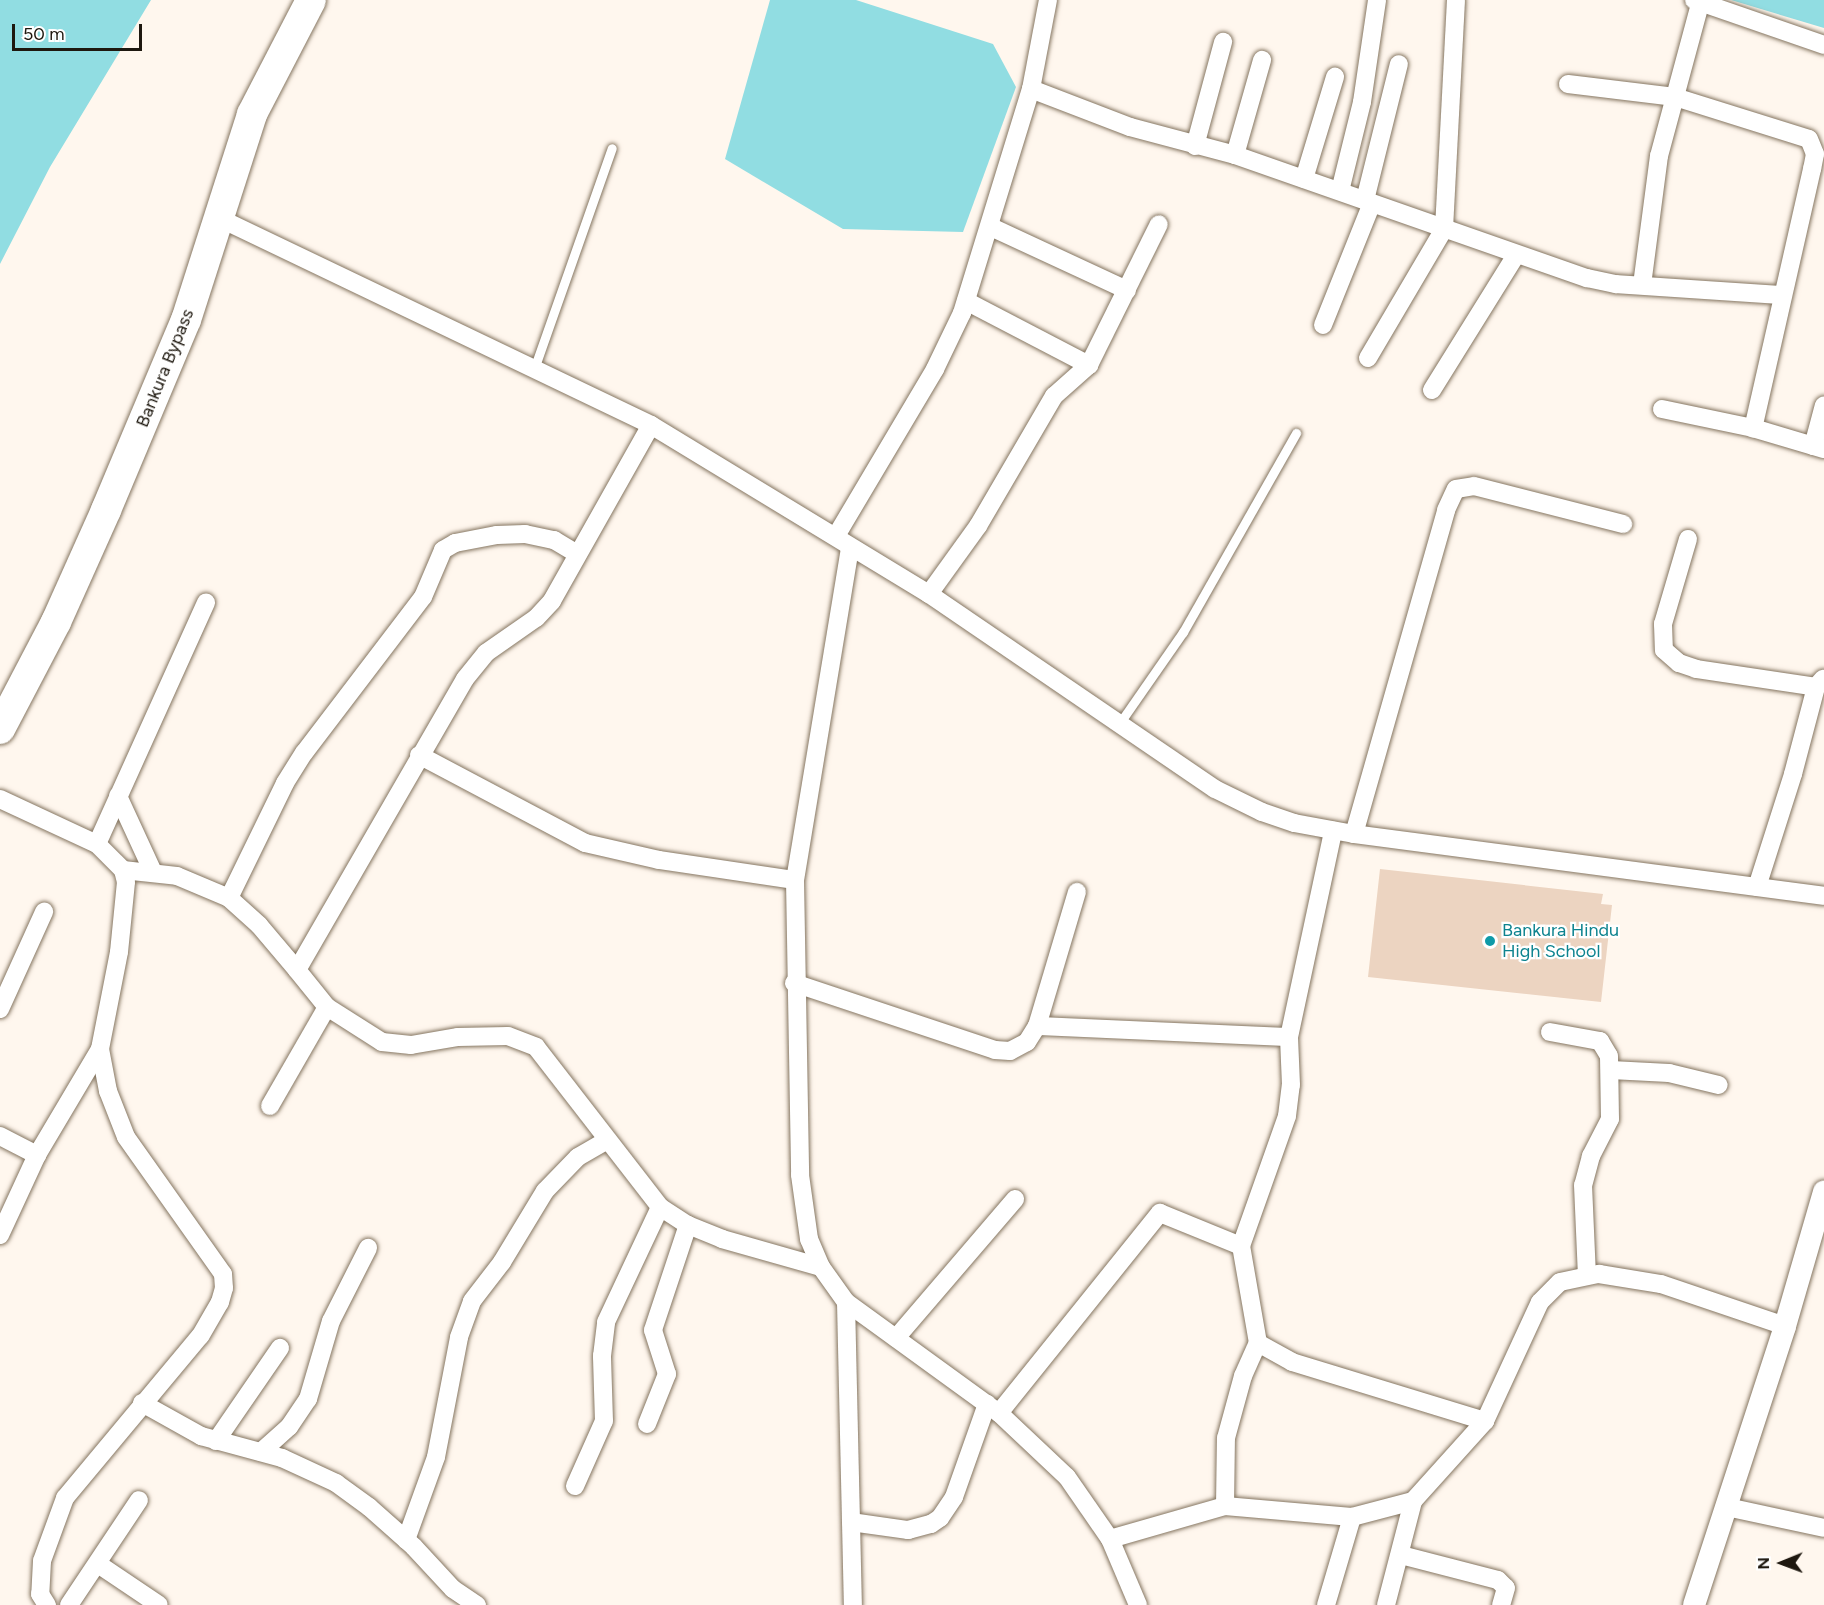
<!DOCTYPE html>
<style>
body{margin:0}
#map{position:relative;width:1824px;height:1605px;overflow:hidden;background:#fff7ee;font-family:Figtree,sans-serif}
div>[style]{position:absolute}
.water>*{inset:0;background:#91dde2}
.building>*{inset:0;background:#ecd4c1}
.roads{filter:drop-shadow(0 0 2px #857560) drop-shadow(0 0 2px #857560)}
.service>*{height:9px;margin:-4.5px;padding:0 4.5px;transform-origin:4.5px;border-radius:4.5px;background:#fff}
.minor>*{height:18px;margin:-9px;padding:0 9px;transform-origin:9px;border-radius:9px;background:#fff}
.tertiary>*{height:22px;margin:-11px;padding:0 11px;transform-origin:11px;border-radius:11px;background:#fff}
.trunk>*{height:30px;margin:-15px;padding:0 15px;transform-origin:15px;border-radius:15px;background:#fff}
.dots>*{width:16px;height:16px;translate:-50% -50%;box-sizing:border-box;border:3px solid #fff;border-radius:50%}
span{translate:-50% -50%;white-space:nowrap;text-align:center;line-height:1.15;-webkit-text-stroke:4.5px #fff;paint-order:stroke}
.street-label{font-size:18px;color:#1e180f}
.culture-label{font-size:18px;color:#0d838f}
.left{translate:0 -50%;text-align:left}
.north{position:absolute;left:1752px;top:1533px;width:60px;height:60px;-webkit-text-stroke:4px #fff;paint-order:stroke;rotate:269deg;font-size:16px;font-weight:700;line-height:24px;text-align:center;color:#1e180f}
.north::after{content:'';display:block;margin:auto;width:21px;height:27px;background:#1e180f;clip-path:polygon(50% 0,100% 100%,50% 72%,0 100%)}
.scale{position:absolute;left:12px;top:24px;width:130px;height:27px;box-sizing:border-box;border:3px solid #1e180f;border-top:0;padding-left:8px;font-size:18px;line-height:21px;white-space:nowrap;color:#1e180f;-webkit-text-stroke:4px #fff;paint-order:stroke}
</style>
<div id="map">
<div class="water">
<div style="clip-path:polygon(0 0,151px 0,50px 167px,0 264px)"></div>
<div style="clip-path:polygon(770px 0,856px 0,993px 44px,1016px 87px,963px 232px,843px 229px,725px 159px)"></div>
<div style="clip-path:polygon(1731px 0,1824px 0,1824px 28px)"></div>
</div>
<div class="building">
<div style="clip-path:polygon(1380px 869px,1603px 894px,1601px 904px,1612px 905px,1601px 1002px,1368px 977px)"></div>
</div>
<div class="roads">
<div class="service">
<div style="left:534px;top:369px;width:234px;rotate:-70.6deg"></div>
<div style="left:1119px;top:724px;width:112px;rotate:-55.2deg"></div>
<div style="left:1183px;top:632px;width:229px;rotate:-60.4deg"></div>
</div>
<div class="minor">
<div style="left:1694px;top:0;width:138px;rotate:19.1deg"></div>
<div style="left:1568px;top:84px;width:108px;rotate:6.9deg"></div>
<div style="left:1675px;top:97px;width:140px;rotate:17.4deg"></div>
<div style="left:1809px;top:139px;width:16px;rotate:68deg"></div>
<div style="left:1815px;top:154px;width:15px;rotate:101deg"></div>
<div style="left:1812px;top:169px;width:266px;rotate:102.8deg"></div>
<div style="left:1031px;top:89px;width:106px;rotate:21deg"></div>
<div style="left:1130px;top:127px;width:109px;rotate:14.9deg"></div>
<div style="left:1235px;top:155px;width:373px;rotate:19.3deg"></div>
<div style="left:1587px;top:278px;width:30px;rotate:12deg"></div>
<div style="left:1616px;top:284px;width:167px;rotate:3.8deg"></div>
<div style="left:1195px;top:146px;width:108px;rotate:-74.9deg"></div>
<div style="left:1235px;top:155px;width:99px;rotate:-74.1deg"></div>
<div style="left:1304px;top:179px;width:107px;rotate:-73.1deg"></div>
<div style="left:1340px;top:191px;width:92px;rotate:-76.1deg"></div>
<div style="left:1362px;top:102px;width:103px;rotate:-81.6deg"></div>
<div style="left:1365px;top:200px;width:140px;rotate:-76deg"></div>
<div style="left:219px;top:218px;width:479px;rotate:25.6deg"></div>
<div style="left:651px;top:425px;width:325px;rotate:31.3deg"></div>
<div style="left:929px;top:594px;width:346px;rotate:34.3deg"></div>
<div style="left:1215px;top:789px;width:52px;rotate:26.1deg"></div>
<div style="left:1262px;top:812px;width:34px;rotate:19deg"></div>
<div style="left:1294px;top:823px;width:61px;rotate:10.4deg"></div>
<div style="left:1354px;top:834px;width:474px;rotate:7.5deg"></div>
<div style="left:991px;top:227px;width:150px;rotate:24.9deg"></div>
<div style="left:1642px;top:285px;width:130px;rotate:-82.5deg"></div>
<div style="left:1659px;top:156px;width:157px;rotate:-74.9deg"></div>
<div style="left:966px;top:301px;width:139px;rotate:27.5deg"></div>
<div style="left:1323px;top:325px;width:131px;rotate:-68.1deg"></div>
<div style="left:1368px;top:358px;width:150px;rotate:-59.5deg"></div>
<div style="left:1444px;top:229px;width:229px;rotate:-87deg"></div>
<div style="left:1432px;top:390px;width:159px;rotate:-58.1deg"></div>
<div style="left:1662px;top:409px;width:93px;rotate:11.8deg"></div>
<div style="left:1753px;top:428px;width:74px;rotate:16.5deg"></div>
<div style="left:651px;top:425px;width:202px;rotate:119.4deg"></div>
<div style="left:552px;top:601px;width:23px;rotate:133deg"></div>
<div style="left:536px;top:618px;width:61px;rotate:145deg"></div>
<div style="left:486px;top:653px;width:33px;rotate:129deg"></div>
<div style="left:465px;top:679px;width:336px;rotate:120deg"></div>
<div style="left:297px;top:970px;width:48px;rotate:51deg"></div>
<div style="left:327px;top:1007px;width:65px;rotate:32.5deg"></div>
<div style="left:382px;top:1042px;width:29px;rotate:6deg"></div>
<div style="left:411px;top:1045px;width:48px;rotate:-9.7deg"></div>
<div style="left:458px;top:1037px;width:50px;rotate:-1.1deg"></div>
<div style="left:508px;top:1036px;width:30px;rotate:21deg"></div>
<div style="left:536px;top:1047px;width:202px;rotate:52.2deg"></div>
<div style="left:1813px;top:446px;width:42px;rotate:-75deg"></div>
<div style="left:836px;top:536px;width:194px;rotate:-59.3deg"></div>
<div style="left:935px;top:369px;width:62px;rotate:-64.3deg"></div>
<div style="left:962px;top:313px;width:234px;rotate:-72.9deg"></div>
<div style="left:1031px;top:89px;width:91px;rotate:-79.2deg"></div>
<div style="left:1688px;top:539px;width:89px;rotate:106.4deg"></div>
<div style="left:1663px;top:624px;width:26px;rotate:88deg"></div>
<div style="left:1664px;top:650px;width:20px;rotate:41deg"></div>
<div style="left:1679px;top:663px;width:18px;rotate:19deg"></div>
<div style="left:1696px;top:669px;width:121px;rotate:8.5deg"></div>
<div style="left:850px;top:548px;width:337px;rotate:99.4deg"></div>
<div style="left:795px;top:880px;width:295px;rotate:89deg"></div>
<div style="left:800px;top:1175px;width:65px;rotate:82deg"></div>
<div style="left:809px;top:1239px;width:30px;rotate:67deg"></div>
<div style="left:821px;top:1267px;width:43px;rotate:54.5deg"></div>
<div style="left:846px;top:1302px;width:189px;rotate:36deg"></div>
<div style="left:999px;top:1413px;width:93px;rotate:43.3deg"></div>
<div style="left:1067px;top:1477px;width:75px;rotate:55.3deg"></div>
<div style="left:1110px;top:1539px;width:72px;rotate:67deg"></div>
<div style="left:929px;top:594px;width:84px;rotate:-54.2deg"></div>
<div style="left:978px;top:526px;width:151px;rotate:-59.7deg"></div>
<div style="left:1054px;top:396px;width:47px;rotate:-41.5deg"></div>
<div style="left:1089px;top:365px;width:157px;rotate:-63.6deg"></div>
<div style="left:419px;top:755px;width:188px;rotate:27.9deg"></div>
<div style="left:585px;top:843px;width:76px;rotate:12.9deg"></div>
<div style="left:659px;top:860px;width:137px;rotate:8.4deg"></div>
<div style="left:118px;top:796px;width:81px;rotate:65.3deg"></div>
<div style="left:0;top:799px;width:107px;rotate:24.9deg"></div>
<div style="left:97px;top:844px;width:37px;rotate:45deg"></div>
<div style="left:123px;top:870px;width:12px;rotate:76deg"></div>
<div style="left:126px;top:882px;width:70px;rotate:95.7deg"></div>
<div style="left:119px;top:952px;width:99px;rotate:101.1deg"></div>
<div style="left:100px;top:1049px;width:43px;rotate:79.2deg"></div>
<div style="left:108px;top:1091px;width:49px;rotate:68.6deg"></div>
<div style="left:126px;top:1137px;width:168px;rotate:54.7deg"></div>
<div style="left:223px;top:1274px;width:14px;rotate:86deg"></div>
<div style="left:224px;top:1288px;width:15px;rotate:106deg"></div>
<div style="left:220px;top:1302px;width:39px;rotate:120deg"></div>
<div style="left:200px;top:1336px;width:211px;rotate:129.8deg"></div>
<div style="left:65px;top:1498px;width:67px;rotate:110.1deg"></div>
<div style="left:42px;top:1561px;width:33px;rotate:93deg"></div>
<div style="left:40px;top:1594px;width:13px;rotate:58deg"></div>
<div style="left:1354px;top:834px;width:337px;rotate:-74.1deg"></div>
<div style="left:1446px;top:510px;width:23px;rotate:-65deg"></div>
<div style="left:1456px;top:489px;width:18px;rotate:-9deg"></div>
<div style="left:1474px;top:486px;width:154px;rotate:14.3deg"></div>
<div style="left:97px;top:844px;width:265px;rotate:-65.7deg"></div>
<div style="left:123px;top:870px;width:54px;rotate:6.3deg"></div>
<div style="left:177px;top:876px;width:56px;rotate:22.9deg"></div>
<div style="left:1757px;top:887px;width:119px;rotate:-72.3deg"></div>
<div style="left:1793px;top:774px;width:90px;rotate:-75.2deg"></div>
<div style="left:1816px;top:687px;width:11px;rotate:-49deg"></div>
<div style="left:297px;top:970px;width:59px;rotate:-130.2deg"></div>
<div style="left:259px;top:925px;width:40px;rotate:-138deg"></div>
<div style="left:229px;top:898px;width:128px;rotate:-64deg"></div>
<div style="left:285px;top:783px;width:36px;rotate:-58deg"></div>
<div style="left:304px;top:753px;width:196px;rotate:-52.7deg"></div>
<div style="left:423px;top:597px;width:51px;rotate:-66.9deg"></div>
<div style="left:443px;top:550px;width:14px;rotate:-30deg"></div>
<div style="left:455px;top:543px;width:43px;rotate:-10.8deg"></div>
<div style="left:497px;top:535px;width:28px;rotate:-2deg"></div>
<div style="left:525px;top:534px;width:30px;rotate:12deg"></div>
<div style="left:554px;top:540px;width:26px;rotate:31deg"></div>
<div style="left:794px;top:983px;width:212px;rotate:18.4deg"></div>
<div style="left:995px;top:1050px;width:15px;rotate:4deg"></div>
<div style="left:1010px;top:1051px;width:19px;rotate:-28deg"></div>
<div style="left:1027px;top:1042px;width:19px;rotate:-58deg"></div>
<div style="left:1037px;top:1026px;width:140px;rotate:-73.4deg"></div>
<div style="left:0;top:1009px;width:107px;rotate:-65.6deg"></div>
<div style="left:1037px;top:1026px;width:252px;rotate:2.5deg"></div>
<div style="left:1550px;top:1032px;width:51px;rotate:10.2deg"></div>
<div style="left:1600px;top:1041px;width:17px;rotate:59deg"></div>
<div style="left:1609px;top:1056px;width:63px;rotate:89.1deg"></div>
<div style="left:1610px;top:1119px;width:42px;rotate:117.2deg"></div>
<div style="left:1591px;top:1156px;width:30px;rotate:105deg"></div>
<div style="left:1583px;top:1185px;width:90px;rotate:87.5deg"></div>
<div style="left:1611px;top:1070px;width:58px;rotate:3deg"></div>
<div style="left:1669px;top:1073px;width:51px;rotate:13.5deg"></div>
<div style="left:270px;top:1106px;width:114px;rotate:-60.1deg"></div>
<div style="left:0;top:1136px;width:42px;rotate:27.2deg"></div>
<div style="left:0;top:1235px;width:88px;rotate:-65.2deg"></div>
<div style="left:37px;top:1155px;width:123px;rotate:-59.3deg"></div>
<div style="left:846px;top:1302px;width:303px;rotate:88.7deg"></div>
<div style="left:896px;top:1338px;width:183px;rotate:-49.4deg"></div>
<div style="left:1258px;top:1343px;width:39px;rotate:29deg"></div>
<div style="left:1292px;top:1362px;width:202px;rotate:17deg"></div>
<div style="left:142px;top:1403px;width:68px;rotate:29.2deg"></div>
<div style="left:201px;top:1436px;width:84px;rotate:15.2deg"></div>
<div style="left:282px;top:1458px;width:60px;rotate:24.8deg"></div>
<div style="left:336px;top:1483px;width:41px;rotate:36deg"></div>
<div style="left:369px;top:1507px;width:60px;rotate:41.6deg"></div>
<div style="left:414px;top:1547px;width:57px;rotate:47.1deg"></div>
<div style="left:453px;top:1589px;width:29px;rotate:34deg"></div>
<div style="left:999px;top:1413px;width:257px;rotate:-51.2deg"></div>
<div style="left:1160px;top:1213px;width:87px;rotate:22.2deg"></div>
<div style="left:647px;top:1424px;width:54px;rotate:-68.2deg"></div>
<div style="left:667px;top:1374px;width:46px;rotate:-107.7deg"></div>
<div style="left:653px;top:1330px;width:111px;rotate:-71.6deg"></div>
<div style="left:216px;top:1441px;width:113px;rotate:-55.5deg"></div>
<div style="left:261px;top:1452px;width:38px;rotate:-42deg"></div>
<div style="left:289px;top:1427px;width:34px;rotate:-56deg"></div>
<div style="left:308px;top:1399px;width:81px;rotate:-73.6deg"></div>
<div style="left:331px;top:1321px;width:82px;rotate:-63.1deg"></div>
<div style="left:575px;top:1486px;width:71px;rotate:-66deg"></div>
<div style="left:604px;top:1421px;width:65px;rotate:-91.8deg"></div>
<div style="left:602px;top:1356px;width:34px;rotate:-83deg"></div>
<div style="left:606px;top:1322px;width:127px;rotate:-64.8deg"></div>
<div style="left:660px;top:1207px;width:33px;rotate:33deg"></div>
<div style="left:688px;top:1225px;width:37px;rotate:22deg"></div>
<div style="left:722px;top:1239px;width:103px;rotate:15.8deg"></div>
<div style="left:1225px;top:1506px;width:68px;rotate:-89.2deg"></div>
<div style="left:1226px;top:1438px;width:64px;rotate:-74.7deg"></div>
<div style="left:1243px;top:1376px;width:36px;rotate:-66deg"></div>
<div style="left:1258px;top:1343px;width:98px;rotate:-99.9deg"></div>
<div style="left:1241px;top:1246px;width:138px;rotate:-70.5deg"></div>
<div style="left:1287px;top:1116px;width:31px;rotate:-83deg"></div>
<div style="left:1291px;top:1085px;width:48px;rotate:-92.4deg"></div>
<div style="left:1289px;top:1037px;width:211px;rotate:-77.9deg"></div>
<div style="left:1727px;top:1507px;width:99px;rotate:12.2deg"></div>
<div style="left:851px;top:1522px;width:58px;rotate:8deg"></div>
<div style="left:908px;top:1530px;width:24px;rotate:-15deg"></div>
<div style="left:931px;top:1524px;width:11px;rotate:-34deg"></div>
<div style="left:940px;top:1518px;width:25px;rotate:-56deg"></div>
<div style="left:954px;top:1497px;width:99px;rotate:-70.5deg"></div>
<div style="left:1110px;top:1539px;width:120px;rotate:-16deg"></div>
<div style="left:1225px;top:1506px;width:127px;rotate:5deg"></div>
<div style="left:1352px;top:1517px;width:63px;rotate:-14.7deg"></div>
<div style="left:1413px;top:1501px;width:108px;rotate:-48deg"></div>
<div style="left:1485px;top:1421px;width:131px;rotate:-65.2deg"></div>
<div style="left:1540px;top:1302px;width:28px;rotate:-45deg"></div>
<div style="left:1560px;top:1282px;width:40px;rotate:-12deg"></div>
<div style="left:1599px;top:1274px;width:63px;rotate:9.2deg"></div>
<div style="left:1661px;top:1284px;width:131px;rotate:18.7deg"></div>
<div style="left:406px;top:1540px;width:88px;rotate:-70.1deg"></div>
<div style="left:436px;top:1457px;width:122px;rotate:-79.1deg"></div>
<div style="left:459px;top:1337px;width:38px;rotate:-70deg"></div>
<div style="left:472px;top:1301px;width:49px;rotate:-52.4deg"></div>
<div style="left:502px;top:1262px;width:83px;rotate:-58.8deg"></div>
<div style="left:545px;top:1191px;width:47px;rotate:-45.9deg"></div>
<div style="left:578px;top:1157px;width:34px;rotate:-30deg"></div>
<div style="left:1401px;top:1555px;width:100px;rotate:14.5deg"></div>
<div style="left:1498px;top:1580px;width:11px;rotate:45deg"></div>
<div style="left:1506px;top:1588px;width:18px;rotate:106deg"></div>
<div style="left:98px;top:1564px;width:73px;rotate:33.9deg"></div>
<div style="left:69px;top:1605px;width:126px;rotate:-56.3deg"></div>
<div style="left:1326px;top:1605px;width:92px;rotate:-73.5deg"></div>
<div style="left:1386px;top:1605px;width:107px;rotate:-75.4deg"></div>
</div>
<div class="tertiary">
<div style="left:1694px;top:1605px;width:293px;rotate:-71.9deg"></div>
<div style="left:1785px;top:1326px;width:140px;rotate:-73.8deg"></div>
</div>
<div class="trunk">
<div style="left:0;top:729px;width:121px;rotate:-62.4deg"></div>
<div style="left:56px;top:622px;width:123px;rotate:-65.9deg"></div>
<div style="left:106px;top:510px;width:206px;rotate:-67.2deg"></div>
<div style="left:186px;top:320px;width:216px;rotate:-72.2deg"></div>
<div style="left:252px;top:114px;width:128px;rotate:-62.6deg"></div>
</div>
</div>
<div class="dots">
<div style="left:1490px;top:941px;background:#0f9aa8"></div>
</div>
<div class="street-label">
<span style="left:165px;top:368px;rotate:-68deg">Bankura Bypass</span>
</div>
<div class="culture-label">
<span class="left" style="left:1502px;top:941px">Bankura Hindu<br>High School</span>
</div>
<div class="north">N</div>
<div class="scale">50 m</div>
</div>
